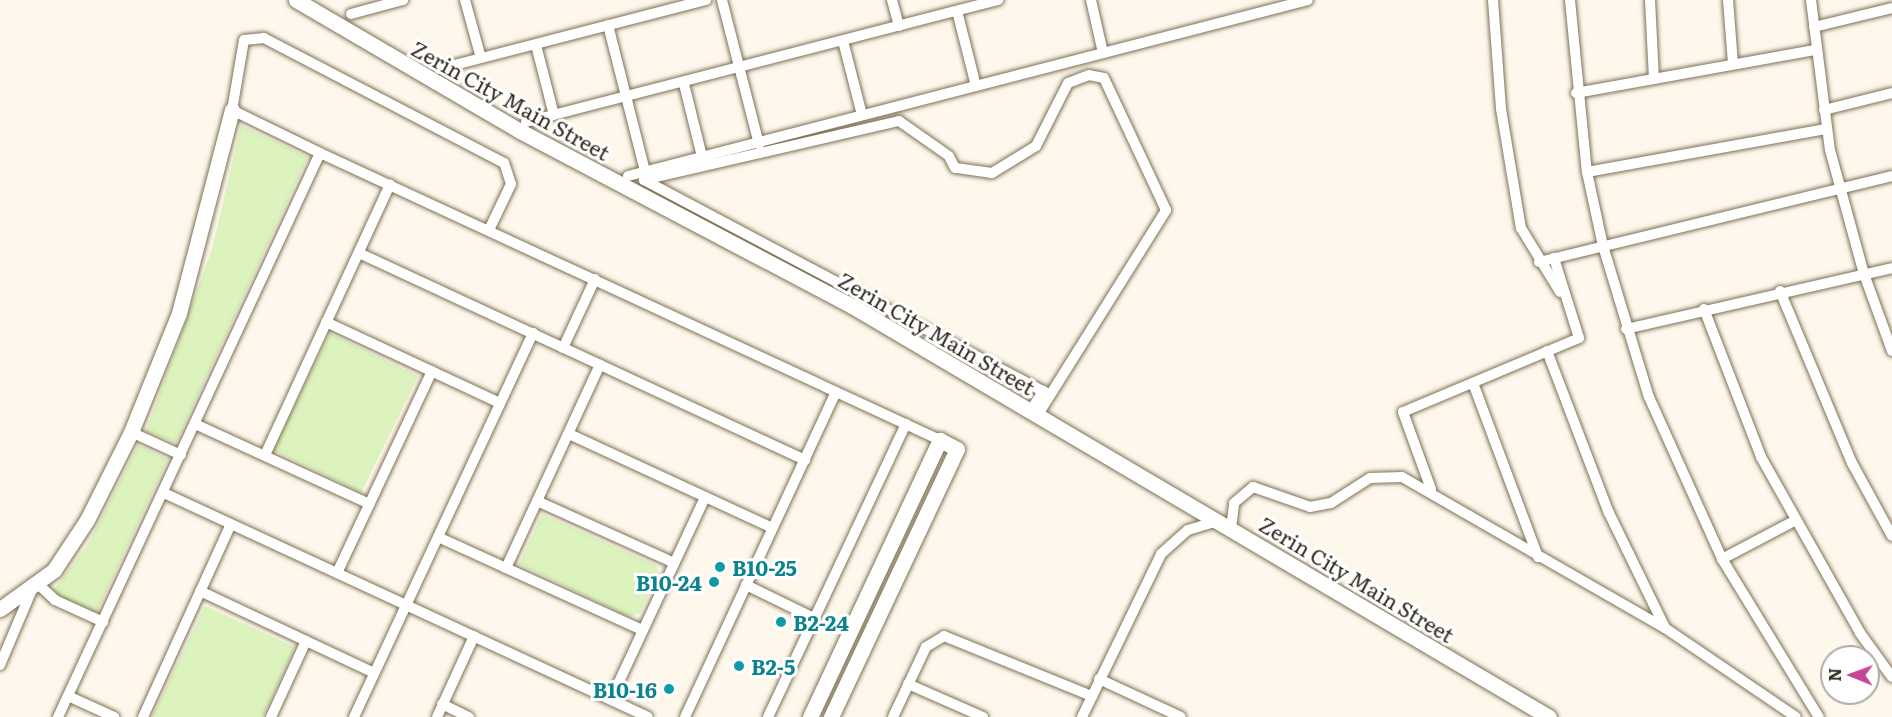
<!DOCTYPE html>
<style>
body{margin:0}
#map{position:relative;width:1892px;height:717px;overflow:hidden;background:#fef8ec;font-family:Literata,serif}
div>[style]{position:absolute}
.green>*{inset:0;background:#dcf3bd;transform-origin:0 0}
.roads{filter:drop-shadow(0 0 2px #7d7054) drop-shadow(0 0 2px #7d7054)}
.street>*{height:10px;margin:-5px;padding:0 5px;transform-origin:5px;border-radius:5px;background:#fff}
.secondary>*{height:15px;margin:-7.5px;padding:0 7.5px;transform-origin:7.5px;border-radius:7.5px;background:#fff}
.dots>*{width:16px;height:16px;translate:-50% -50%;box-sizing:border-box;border:3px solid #fff;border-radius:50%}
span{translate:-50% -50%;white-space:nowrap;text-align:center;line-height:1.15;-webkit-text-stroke:6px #fff;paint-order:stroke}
.street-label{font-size:21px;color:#312c20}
.culture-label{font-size:21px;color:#0d838f;font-weight:700}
.left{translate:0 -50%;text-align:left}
.right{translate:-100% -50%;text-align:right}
.north{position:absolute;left:1820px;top:645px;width:60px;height:60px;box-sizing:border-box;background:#fff;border:2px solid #adaba6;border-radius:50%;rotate:271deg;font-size:16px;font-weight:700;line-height:24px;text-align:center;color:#312c20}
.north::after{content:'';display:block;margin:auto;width:21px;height:27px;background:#c44897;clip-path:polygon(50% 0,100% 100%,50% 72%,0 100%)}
</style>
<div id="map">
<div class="green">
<div style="clip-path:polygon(241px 125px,308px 157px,176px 443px,146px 431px,212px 249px)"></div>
<div style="left:330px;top:333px;width:98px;height:130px;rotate:26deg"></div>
<div style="clip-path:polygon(138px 445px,168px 459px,96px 614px,51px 593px,88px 544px)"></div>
<div style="clip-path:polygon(542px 514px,656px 565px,659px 574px,640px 613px,629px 617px,519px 564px)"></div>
<div style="clip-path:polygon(205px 606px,295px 647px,263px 717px,152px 717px)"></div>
</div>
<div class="roads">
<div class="street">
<div style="left:465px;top:0;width:60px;rotate:74.6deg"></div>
<div style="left:722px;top:0;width:149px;rotate:75.6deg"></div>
<div style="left:892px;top:0;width:27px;rotate:75deg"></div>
<div style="left:1091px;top:0;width:54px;rotate:77.2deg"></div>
<div style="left:1493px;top:0;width:109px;rotate:85.8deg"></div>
<div style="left:1501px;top:109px;width:121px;rotate:80.5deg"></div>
<div style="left:1521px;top:228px;width:75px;rotate:58.6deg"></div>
<div style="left:1570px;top:0;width:173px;rotate:84.4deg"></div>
<div style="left:1587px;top:172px;width:76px;rotate:77.8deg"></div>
<div style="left:1603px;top:246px;width:158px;rotate:73.1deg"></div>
<div style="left:1649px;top:397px;width:178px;rotate:65.7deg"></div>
<div style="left:1722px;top:559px;width:185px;rotate:58.5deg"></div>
<div style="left:1650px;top:0;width:79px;rotate:87.1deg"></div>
<div style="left:1728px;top:0;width:64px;rotate:85.5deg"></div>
<div style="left:1811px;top:0;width:151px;rotate:82.8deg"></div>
<div style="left:1830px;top:150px;width:129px;rotate:74.7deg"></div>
<div style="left:1864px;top:274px;width:82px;rotate:70deg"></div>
<div style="left:957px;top:11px;width:77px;rotate:75.8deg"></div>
<div style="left:351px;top:14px;width:54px;rotate:-15.1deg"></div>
<div style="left:608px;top:25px;width:151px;rotate:75.8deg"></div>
<div style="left:1814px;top:27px;width:80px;rotate:-13.7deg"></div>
<div style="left:843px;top:41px;width:76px;rotate:75.6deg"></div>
<div style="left:536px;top:45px;width:72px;rotate:75.6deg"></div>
<div style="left:439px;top:69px;width:276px;rotate:-14.5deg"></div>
<div style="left:684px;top:84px;width:75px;rotate:76.1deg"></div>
<div style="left:1576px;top:93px;width:244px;rotate:-10.2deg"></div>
<div style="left:1824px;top:110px;width:70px;rotate:-14deg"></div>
<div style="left:526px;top:122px;width:488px;rotate:-14.5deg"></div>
<div style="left:1587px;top:172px;width:244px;rotate:-10.2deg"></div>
<div style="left:628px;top:176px;width:702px;rotate:-14.51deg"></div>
<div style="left:489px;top:230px;width:51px;rotate:-64.4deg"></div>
<div style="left:511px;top:184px;width:22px;rotate:-108deg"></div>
<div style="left:504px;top:163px;width:271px;rotate:-152.5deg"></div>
<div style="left:264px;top:38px;width:20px;rotate:174deg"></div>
<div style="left:244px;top:40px;width:71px;rotate:99.7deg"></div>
<div style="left:232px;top:110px;width:98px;rotate:26deg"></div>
<div style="left:320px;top:153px;width:683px;rotate:24.84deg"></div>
<div style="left:359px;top:253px;width:492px;rotate:24.9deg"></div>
<div style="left:1539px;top:262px;width:363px;rotate:-13.7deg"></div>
<div style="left:1780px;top:291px;width:186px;rotate:67.3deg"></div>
<div style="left:1852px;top:463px;width:83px;rotate:61.3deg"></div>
<div style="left:1704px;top:309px;width:159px;rotate:68.9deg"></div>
<div style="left:1761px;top:457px;width:202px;rotate:60.6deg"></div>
<div style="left:1860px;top:633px;width:54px;rotate:54deg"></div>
<div style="left:326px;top:322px;width:192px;rotate:25deg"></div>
<div style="left:1626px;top:329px;width:273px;rotate:-12.9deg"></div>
<div style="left:563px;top:348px;width:76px;rotate:-65.1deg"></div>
<div style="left:1547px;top:351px;width:173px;rotate:69.1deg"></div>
<div style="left:1609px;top:513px;width:128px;rotate:64deg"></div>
<div style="left:1473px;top:383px;width:186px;rotate:69.5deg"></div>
<div style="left:1030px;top:412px;width:25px;rotate:-58deg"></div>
<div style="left:1037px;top:416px;width:243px;rotate:-57.9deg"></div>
<div style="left:1166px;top:210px;width:146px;rotate:-115.2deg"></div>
<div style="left:1104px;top:78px;width:15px;rotate:-169deg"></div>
<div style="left:1089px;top:75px;width:22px;rotate:159deg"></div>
<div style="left:1068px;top:83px;width:71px;rotate:116.9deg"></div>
<div style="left:1036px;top:146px;width:52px;rotate:148.5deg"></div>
<div style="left:992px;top:173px;width:37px;rotate:-172deg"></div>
<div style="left:955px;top:168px;width:13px;rotate:-117deg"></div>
<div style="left:949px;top:156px;width:61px;rotate:-145deg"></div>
<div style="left:899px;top:121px;width:262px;rotate:167deg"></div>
<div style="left:644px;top:180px;width:459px;rotate:27.9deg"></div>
<div style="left:195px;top:424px;width:192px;rotate:24.6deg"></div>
<div style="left:131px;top:432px;width:55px;rotate:24.7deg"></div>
<div style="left:569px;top:434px;width:224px;rotate:24.8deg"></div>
<div style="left:265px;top:455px;width:298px;rotate:-65.2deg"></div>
<div style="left:1431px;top:489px;width:82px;rotate:-110deg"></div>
<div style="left:1403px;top:412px;width:191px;rotate:-22.8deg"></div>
<div style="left:1579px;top:338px;width:84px;rotate:-107.4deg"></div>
<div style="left:164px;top:493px;width:533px;rotate:24.84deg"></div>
<div style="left:537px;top:501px;width:150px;rotate:24.3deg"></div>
<div style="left:1231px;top:529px;width:26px;rotate:-83deg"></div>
<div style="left:1234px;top:503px;width:25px;rotate:-40deg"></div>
<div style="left:1253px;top:487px;width:60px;rotate:19.3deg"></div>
<div style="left:1310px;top:507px;width:21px;rotate:-11deg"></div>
<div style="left:1331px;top:503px;width:46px;rotate:-32.7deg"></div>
<div style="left:1370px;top:478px;width:32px;rotate:-2deg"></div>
<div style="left:1402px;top:477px;width:303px;rotate:29.9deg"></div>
<div style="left:1665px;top:628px;width:158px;rotate:34.2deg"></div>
<div style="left:438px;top:537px;width:224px;rotate:24.5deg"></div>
<div style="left:1722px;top:559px;width:81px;rotate:-27.8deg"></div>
<div style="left:506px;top:568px;width:224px;rotate:-65.2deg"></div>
<div style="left:337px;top:573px;width:223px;rotate:-64.8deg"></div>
<div style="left:39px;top:585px;width:22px;rotate:43deg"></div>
<div style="left:55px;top:600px;width:53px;rotate:24.6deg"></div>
<div style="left:746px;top:585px;width:76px;rotate:25.9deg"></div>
<div style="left:200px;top:591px;width:192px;rotate:25.2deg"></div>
<div style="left:0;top:665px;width:79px;rotate:-67deg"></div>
<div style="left:1099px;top:679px;width:90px;rotate:24.9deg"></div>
<div style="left:908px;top:684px;width:82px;rotate:23.7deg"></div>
<div style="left:68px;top:696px;width:51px;rotate:24.5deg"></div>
<div style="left:611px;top:699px;width:223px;rotate:-65deg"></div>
<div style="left:442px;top:704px;width:30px;rotate:26deg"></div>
<div style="left:58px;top:717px;width:622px;rotate:-65.08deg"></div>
<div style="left:143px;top:717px;width:212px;rotate:-65.5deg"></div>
<div style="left:271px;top:717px;width:84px;rotate:-65.3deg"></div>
<div style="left:354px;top:717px;width:424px;rotate:-65deg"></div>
<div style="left:437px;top:717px;width:89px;rotate:-65.4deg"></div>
<div style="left:685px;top:717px;width:358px;rotate:-65.1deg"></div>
<div style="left:768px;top:717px;width:324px;rotate:-64.8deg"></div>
<div style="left:893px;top:717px;width:77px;rotate:-64.8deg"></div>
<div style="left:926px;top:647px;width:21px;rotate:-31deg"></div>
<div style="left:944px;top:636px;width:160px;rotate:22.1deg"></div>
<div style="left:1082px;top:717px;width:181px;rotate:-64.1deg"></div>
<div style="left:1161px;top:554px;width:36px;rotate:-42deg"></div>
<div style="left:1188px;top:530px;width:31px;rotate:-17deg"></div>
</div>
<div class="secondary">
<div style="left:296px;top:0;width:259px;rotate:30.3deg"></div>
<div style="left:520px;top:131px;width:375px;rotate:27.8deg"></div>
<div style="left:852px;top:306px;width:809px;rotate:30.53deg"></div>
<div style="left:0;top:609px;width:67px;rotate:-35.8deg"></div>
<div style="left:54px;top:570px;width:60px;rotate:-56.6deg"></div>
<div style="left:87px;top:520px;width:98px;rotate:-63.4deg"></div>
<div style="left:131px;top:432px;width:128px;rotate:-68deg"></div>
<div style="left:179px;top:313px;width:210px;rotate:-75.4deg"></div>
<div style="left:810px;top:717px;width:306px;rotate:-64.9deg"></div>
<div style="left:940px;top:440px;width:19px;rotate:28deg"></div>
<div style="left:957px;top:449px;width:296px;rotate:115.2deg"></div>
</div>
</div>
<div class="dots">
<div style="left:720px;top:567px;background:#0f9aa8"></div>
<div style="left:714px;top:582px;background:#0f9aa8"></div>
<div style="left:781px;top:622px;background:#0f9aa8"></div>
<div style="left:739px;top:666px;background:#0f9aa8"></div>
<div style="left:669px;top:689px;background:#0f9aa8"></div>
</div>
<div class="street-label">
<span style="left:511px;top:100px;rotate:29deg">Zerin City Main Street</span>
<span style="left:937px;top:333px;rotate:30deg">Zerin City Main Street</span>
<span style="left:1357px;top:579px;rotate:31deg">Zerin City Main Street</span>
</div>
<div class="culture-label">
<span class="left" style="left:732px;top:567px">B10-25</span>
<span class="right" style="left:702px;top:582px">B10-24</span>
<span class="left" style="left:793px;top:622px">B2-24</span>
<span class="left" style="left:751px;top:666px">B2-5</span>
<span class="right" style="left:657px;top:689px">B10-16</span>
</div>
<div class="north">N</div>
</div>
